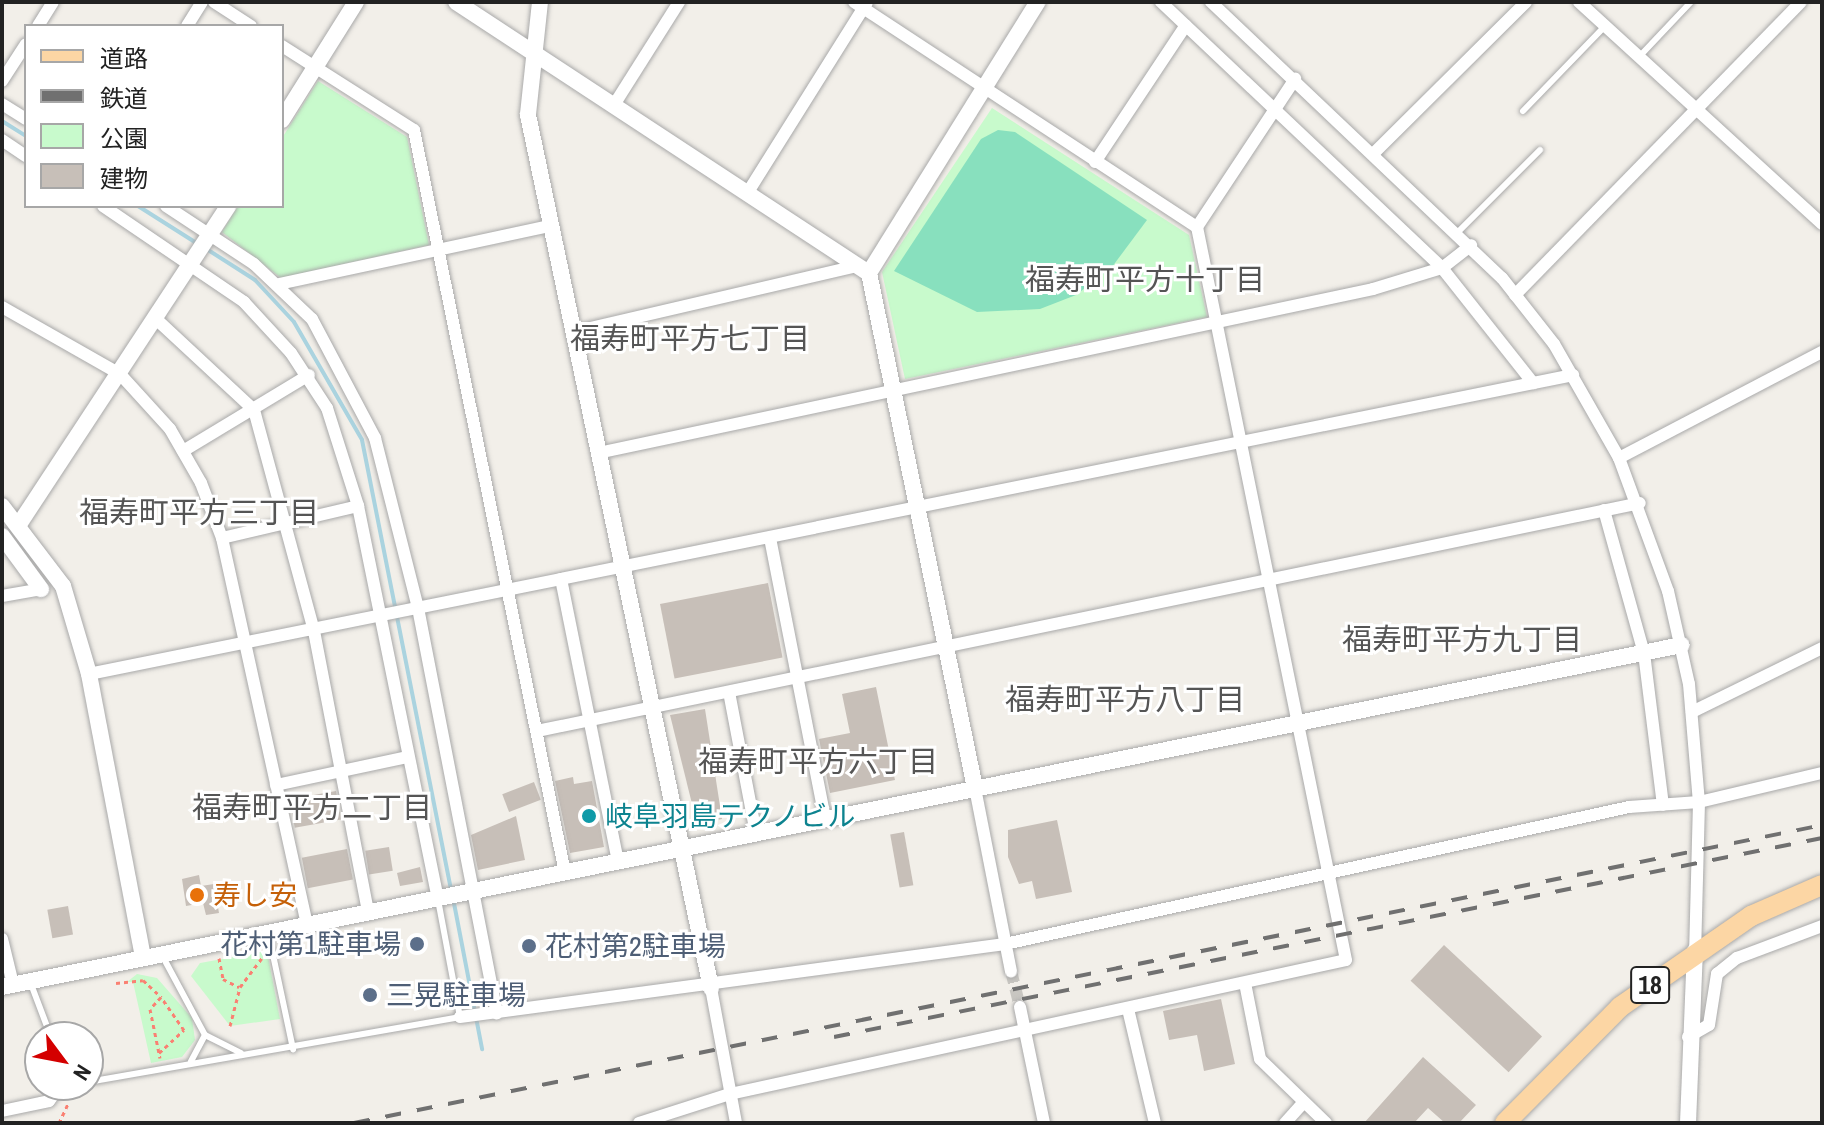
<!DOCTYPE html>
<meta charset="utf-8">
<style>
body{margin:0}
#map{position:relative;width:1824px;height:1125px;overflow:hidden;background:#f2efe9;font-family:"Archivo Narrow","Noto Sans JP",sans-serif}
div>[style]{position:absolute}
.park>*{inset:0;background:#c8facc}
.pitch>*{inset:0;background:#88e0be}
.stream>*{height:4px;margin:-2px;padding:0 2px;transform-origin:2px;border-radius:2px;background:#aad3df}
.building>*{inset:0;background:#c7bfb8;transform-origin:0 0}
.minor-tunnel>*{height:12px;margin-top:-6px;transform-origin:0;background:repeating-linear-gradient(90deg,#c8c6c1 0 12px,transparent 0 18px)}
.path>*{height:3px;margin-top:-1.5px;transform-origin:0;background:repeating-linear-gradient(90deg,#fa8072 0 4px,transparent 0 8px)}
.roads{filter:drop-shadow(0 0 2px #a9a9a9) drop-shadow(0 0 2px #a9a9a9)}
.service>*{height:6px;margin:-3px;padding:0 3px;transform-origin:3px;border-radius:3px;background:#fff}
.minor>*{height:12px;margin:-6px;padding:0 6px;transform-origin:6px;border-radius:6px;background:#fff}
.tertiary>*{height:16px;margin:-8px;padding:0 8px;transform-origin:8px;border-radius:8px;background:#fff}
.primary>*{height:20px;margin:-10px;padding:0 10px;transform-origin:10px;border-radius:10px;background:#fcd6a4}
.rail>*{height:4px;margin-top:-2px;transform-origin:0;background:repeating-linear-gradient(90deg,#707070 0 16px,transparent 0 32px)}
.dots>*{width:22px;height:22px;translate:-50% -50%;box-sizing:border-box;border:4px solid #fff;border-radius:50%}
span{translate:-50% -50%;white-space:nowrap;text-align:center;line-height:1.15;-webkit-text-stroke:6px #fff;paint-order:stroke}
.shield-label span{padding:2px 6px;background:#fff;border:2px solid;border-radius:6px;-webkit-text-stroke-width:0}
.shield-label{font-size:26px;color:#222;font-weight:700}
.culture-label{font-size:28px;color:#0d838f}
.left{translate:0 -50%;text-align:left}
.food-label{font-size:28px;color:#c56008}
.service-label{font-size:28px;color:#4e5e75}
.right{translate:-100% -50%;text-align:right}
.neighbourhood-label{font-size:30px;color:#555}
.frame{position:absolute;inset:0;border:4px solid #222;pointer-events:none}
.legend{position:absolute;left:24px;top:24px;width:260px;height:184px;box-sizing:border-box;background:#fff;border:2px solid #a7a7a7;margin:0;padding:10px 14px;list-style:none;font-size:24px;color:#222}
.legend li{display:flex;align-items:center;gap:16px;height:40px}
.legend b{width:40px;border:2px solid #a7a7a7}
.north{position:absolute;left:24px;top:1021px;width:80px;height:80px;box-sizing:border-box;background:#fff;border:2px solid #a7a7a7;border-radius:50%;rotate:122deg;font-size:22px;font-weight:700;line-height:32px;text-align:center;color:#222}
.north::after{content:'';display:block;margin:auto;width:28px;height:36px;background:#d40000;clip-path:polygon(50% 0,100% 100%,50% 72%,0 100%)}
</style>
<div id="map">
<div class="park">
<div style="clip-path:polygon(318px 81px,407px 137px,429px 245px,281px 278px,222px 232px,238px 206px,282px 206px,282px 138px)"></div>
<div style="clip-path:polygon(992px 108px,1189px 235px,1207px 317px,905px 379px,882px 272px)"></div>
<div style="clip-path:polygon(267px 951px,280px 1019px,230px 1026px,191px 976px,200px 963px)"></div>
<div style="clip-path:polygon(137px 974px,157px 978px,192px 1018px,195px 1040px,182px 1057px,151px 1063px,133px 982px,127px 982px)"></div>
</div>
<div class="pitch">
<div style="clip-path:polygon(998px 130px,1015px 132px,1147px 220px,1112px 267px,1076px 295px,1040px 309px,977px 312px,894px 271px,981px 139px)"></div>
</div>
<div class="stream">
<div style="left:2px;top:121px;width:28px;rotate:32deg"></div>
<div style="left:138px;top:206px;width:71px;rotate:32.3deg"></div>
<div style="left:205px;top:248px;width:59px;rotate:32.6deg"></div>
<div style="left:255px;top:280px;width:57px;rotate:47.1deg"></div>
<div style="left:294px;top:322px;width:136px;rotate:60deg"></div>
<div style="left:362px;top:440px;width:458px;rotate:78.8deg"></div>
<div style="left:453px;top:898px;width:154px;rotate:79.1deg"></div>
</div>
<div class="building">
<div style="left:768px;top:583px;width:76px;height:110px;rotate:79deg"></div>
<div style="clip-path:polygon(876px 687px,895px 780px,830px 793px,819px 739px,850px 733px,842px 694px)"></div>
<div style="clip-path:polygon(705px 709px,722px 819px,697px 824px,670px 715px)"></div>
<div style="clip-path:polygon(573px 777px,574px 784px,592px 781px,604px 847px,570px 853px,555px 781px)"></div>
<div style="left:534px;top:782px;width:19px;height:34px;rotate:69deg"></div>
<div style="left:336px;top:791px;width:29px;height:47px;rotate:80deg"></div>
<div style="clip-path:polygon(516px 816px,525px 860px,478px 870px,471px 835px)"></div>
<div style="clip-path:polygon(1057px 820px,1072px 892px,1036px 899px,1032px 881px,1019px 884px,1008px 857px,1008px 830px)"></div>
<div style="left:904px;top:832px;width:54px;height:14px;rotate:80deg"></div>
<div style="left:389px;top:847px;width:24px;height:24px;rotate:81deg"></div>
<div style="left:347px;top:849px;width:31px;height:46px;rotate:79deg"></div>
<div style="clip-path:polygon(420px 867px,423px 882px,400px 886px,397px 873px)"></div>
<div style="clip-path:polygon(199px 875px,201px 886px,214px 884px,219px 913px,206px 915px,203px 903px,186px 906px,182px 879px)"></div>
<div style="left:68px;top:906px;width:29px;height:21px;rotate:80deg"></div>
<div style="left:1444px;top:945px;width:134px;height:49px;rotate:43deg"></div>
<div style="clip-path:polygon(1221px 999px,1235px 1064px,1204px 1071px,1197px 1035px,1169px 1040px,1163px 1011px)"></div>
<div style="clip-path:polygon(1423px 1057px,1476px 1105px,1459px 1123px,1445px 1123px,1428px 1108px,1414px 1123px,1364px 1123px)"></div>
</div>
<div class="minor-tunnel">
<div style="left:1011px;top:971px;width:37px;rotate:76deg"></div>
</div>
<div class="path">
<div style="left:219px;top:958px;width:21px;rotate:79deg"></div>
<div style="left:223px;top:979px;width:18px;rotate:27deg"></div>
<div style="left:116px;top:983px;width:27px;rotate:-6deg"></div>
<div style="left:143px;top:980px;width:25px;rotate:43deg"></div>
<div style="left:161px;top:997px;width:16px;rotate:133deg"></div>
<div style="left:150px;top:1009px;width:50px;rotate:78.5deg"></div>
<div style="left:230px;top:1026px;width:40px;rotate:-75.6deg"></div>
<div style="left:240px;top:987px;width:36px;rotate:-53deg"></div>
<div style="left:159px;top:1053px;width:34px;rotate:-43deg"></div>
<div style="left:184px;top:1030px;width:40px;rotate:-124.9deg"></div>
<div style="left:59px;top:1123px;width:23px;rotate:-65deg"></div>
</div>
<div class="roads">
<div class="service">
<div style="left:1638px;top:58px;width:77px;rotate:-46.6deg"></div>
<div style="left:1523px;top:111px;width:118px;rotate:-46deg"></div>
<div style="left:1458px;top:232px;width:116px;rotate:-45deg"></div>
<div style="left:269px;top:936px;width:116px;rotate:78deg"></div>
<div style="left:163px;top:957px;width:89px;rotate:61.7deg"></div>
<div style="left:205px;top:1035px;width:30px;rotate:118deg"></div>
<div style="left:31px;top:984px;width:57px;rotate:69.3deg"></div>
<div style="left:205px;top:1035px;width:40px;rotate:26.6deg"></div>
<div style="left:88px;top:1082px;width:378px;rotate:-9.9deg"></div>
<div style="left:460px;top:1017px;width:119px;rotate:-100.6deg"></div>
</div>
<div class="minor">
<div style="left:214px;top:2px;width:44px;rotate:33deg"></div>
<div style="left:854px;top:2px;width:410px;rotate:33.3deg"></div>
<div style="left:1161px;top:2px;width:387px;rotate:43.4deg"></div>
<div style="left:1442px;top:268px;width:147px;rotate:51.6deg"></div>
<div style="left:1211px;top:2px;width:401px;rotate:43.5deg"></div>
<div style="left:1502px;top:278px;width:84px;rotate:51.8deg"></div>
<div style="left:1554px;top:344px;width:131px;rotate:60.3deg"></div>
<div style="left:1619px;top:458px;width:142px;rotate:69.8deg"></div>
<div style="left:1668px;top:591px;width:95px;rotate:77.3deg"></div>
<div style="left:1689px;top:684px;width:118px;rotate:85.2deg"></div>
<div style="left:1699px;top:802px;width:149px;rotate:91.5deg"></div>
<div style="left:1579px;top:2px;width:329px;rotate:42.4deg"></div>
<div style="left:38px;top:26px;width:28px;rotate:-58deg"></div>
<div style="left:187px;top:26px;width:28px;rotate:-58deg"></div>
<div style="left:282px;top:46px;width:156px;rotate:32.5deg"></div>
<div style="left:414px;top:130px;width:758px;rotate:78.51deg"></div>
<div style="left:2px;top:81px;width:44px;rotate:-57deg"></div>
<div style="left:2px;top:104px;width:28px;rotate:32deg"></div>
<div style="left:614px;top:105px;width:122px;rotate:-57.7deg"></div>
<div style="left:2px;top:140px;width:29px;rotate:34deg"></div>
<div style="left:1374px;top:153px;width:214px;rotate:-44.8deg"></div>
<div style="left:1095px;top:162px;width:164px;rotate:-56.4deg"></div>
<div style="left:748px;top:192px;width:224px;rotate:-57.9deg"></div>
<div style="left:103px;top:206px;width:171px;rotate:34.2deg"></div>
<div style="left:244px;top:302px;width:69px;rotate:47.3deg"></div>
<div style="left:291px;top:353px;width:66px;rotate:56.8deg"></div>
<div style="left:327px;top:408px;width:103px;rotate:72.4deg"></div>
<div style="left:358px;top:506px;width:402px;rotate:78.5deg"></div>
<div style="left:166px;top:206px;width:105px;rotate:33.4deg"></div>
<div style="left:254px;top:264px;width:80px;rotate:43.5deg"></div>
<div style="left:312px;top:319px;width:135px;rotate:62.1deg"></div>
<div style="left:375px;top:438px;width:175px;rotate:75.8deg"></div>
<div style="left:418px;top:608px;width:413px;rotate:79deg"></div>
<div style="left:279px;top:284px;width:277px;rotate:-12.1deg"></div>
<div style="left:1515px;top:295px;width:409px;rotate:-45.7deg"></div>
<div style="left:2px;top:307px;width:136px;rotate:29.6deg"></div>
<div style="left:120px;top:374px;width:74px;rotate:47.7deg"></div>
<div style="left:170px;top:429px;width:62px;rotate:60.1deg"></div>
<div style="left:201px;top:483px;width:59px;rotate:69.1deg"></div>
<div style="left:222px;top:538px;width:395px;rotate:77.6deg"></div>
<div style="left:155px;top:318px;width:135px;rotate:42.9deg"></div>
<div style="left:254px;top:410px;width:229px;rotate:74.8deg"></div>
<div style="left:314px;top:631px;width:286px;rotate:79.1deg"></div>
<div style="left:573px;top:332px;width:292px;rotate:-13.1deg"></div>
<div style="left:183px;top:451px;width:147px;rotate:-31.1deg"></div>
<div style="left:598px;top:453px;width:792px;rotate:-11.95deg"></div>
<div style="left:1373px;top:289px;width:72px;rotate:-16.9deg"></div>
<div style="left:1442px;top:268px;width:37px;rotate:-38deg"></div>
<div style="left:1619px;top:458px;width:229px;rotate:-27.6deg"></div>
<div style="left:1604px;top:510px;width:148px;rotate:74.4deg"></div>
<div style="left:1644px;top:653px;width:153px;rotate:82.9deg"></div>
<div style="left:222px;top:538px;width:140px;rotate:-13.2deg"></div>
<div style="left:770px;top:538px;width:286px;rotate:78.9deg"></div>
<div style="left:561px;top:579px;width:289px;rotate:78.6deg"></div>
<div style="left:2px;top:596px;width:40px;rotate:-10deg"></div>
<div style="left:89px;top:674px;width:1514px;rotate:-11.39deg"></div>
<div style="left:729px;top:692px;width:144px;rotate:79.2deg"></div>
<div style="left:1692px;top:712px;width:145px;rotate:-26.2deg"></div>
<div style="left:537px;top:731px;width:1126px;rotate:-11.68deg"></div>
<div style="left:276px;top:785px;width:135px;rotate:-12deg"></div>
<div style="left:975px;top:788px;width:187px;rotate:78.9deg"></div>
<div style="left:2px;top:939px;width:46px;rotate:76.3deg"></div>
<div style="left:1245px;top:983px;width:77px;rotate:78.8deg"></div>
<div style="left:1260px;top:1059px;width:92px;rotate:44.1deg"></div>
<div style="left:711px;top:988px;width:137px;rotate:79.5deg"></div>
<div style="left:1020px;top:1007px;width:118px;rotate:78.3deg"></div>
<div style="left:1128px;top:1009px;width:117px;rotate:76.7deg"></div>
<div style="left:460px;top:1017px;width:550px;rotate:-7.63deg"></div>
<div style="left:1005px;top:944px;width:639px;rotate:-12.38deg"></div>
<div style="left:1629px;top:807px;width:70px;rotate:-4.1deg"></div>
<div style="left:1699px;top:802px;width:126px;rotate:-13.3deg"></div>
<div style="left:1688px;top:1037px;width:24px;rotate:-30deg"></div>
<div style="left:1709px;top:1025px;width:52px;rotate:-81.1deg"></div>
<div style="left:1717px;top:974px;width:26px;rotate:-39deg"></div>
<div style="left:1737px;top:958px;width:91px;rotate:-20.6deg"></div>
<div style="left:2px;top:1111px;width:48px;rotate:-12deg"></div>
<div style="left:49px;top:1101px;width:20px;rotate:-53deg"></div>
<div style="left:639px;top:1123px;width:96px;rotate:-17.7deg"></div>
<div style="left:730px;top:1094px;width:630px;rotate:-12.27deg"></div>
<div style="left:1346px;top:960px;width:748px;rotate:-101.49deg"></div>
<div style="left:1197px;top:227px;width:178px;rotate:-56.5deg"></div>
<div style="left:1285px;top:1123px;width:28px;rotate:-48deg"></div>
</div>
<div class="tertiary">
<div style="left:456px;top:2px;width:494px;rotate:33.3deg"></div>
<div style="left:540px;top:2px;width:114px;rotate:96.1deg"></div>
<div style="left:528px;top:115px;width:892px;rotate:78.16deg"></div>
<div style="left:282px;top:120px;width:139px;rotate:-57.9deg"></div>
<div style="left:2px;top:506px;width:101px;rotate:52.7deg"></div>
<div style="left:63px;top:586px;width:92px;rotate:73.5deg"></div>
<div style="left:89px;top:674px;width:289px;rotate:79.2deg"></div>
<div style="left:20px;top:523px;width:379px;rotate:-56.7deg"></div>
<div style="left:2px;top:536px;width:66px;rotate:53.7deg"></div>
<div style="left:975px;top:788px;width:526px;rotate:-101.63deg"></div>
<div style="left:869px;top:273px;width:319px;rotate:-58.1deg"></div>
<div style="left:2px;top:987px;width:1714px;rotate:-11.51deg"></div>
<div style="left:1688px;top:1123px;width:172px;rotate:-87.7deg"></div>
</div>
<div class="primary">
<div style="left:1505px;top:1123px;width:163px;rotate:-45.2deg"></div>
<div style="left:1620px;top:1007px;width:160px;rotate:-34.8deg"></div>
<div style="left:1751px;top:916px;width:77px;rotate:-23.6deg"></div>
</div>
</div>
<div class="rail">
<div style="left:834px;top:1037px;width:1008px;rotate:-11.39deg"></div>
<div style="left:354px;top:1123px;width:1498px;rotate:-11.47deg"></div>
</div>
<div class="dots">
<div style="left:589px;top:816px;background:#0f9aa8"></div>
<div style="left:197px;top:895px;background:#e8710a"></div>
<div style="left:417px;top:944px;background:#5c6f8a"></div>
<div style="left:529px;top:946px;background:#5c6f8a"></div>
<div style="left:370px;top:995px;background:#5c6f8a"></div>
</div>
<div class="shield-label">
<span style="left:1650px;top:985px">18</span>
</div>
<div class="culture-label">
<span class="left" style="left:605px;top:816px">岐阜羽島テクノビル</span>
</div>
<div class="food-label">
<span class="left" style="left:213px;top:895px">寿し安</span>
</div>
<div class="service-label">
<span class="right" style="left:401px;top:944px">花村第1駐車場</span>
<span class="left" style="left:545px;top:946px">花村第2駐車場</span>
<span class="left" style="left:386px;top:995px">三晃駐車場</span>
</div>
<div class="neighbourhood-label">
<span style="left:1145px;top:279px">福寿町平方十丁目</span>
<span style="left:690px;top:338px">福寿町平方七丁目</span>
<span style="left:199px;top:512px">福寿町平方三丁目</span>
<span style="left:1462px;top:639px">福寿町平方九丁目</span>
<span style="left:1125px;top:699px">福寿町平方八丁目</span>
<span style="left:818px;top:761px">福寿町平方六丁目</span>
<span style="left:312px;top:807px">福寿町平方二丁目</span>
</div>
<div class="frame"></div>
<ul class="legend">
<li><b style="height:10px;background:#fcd6a4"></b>道路</li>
<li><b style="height:10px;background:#707070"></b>鉄道</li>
<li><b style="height:22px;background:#c8facc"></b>公園</li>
<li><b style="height:22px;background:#c7bfb8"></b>建物</li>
</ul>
<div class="north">N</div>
</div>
